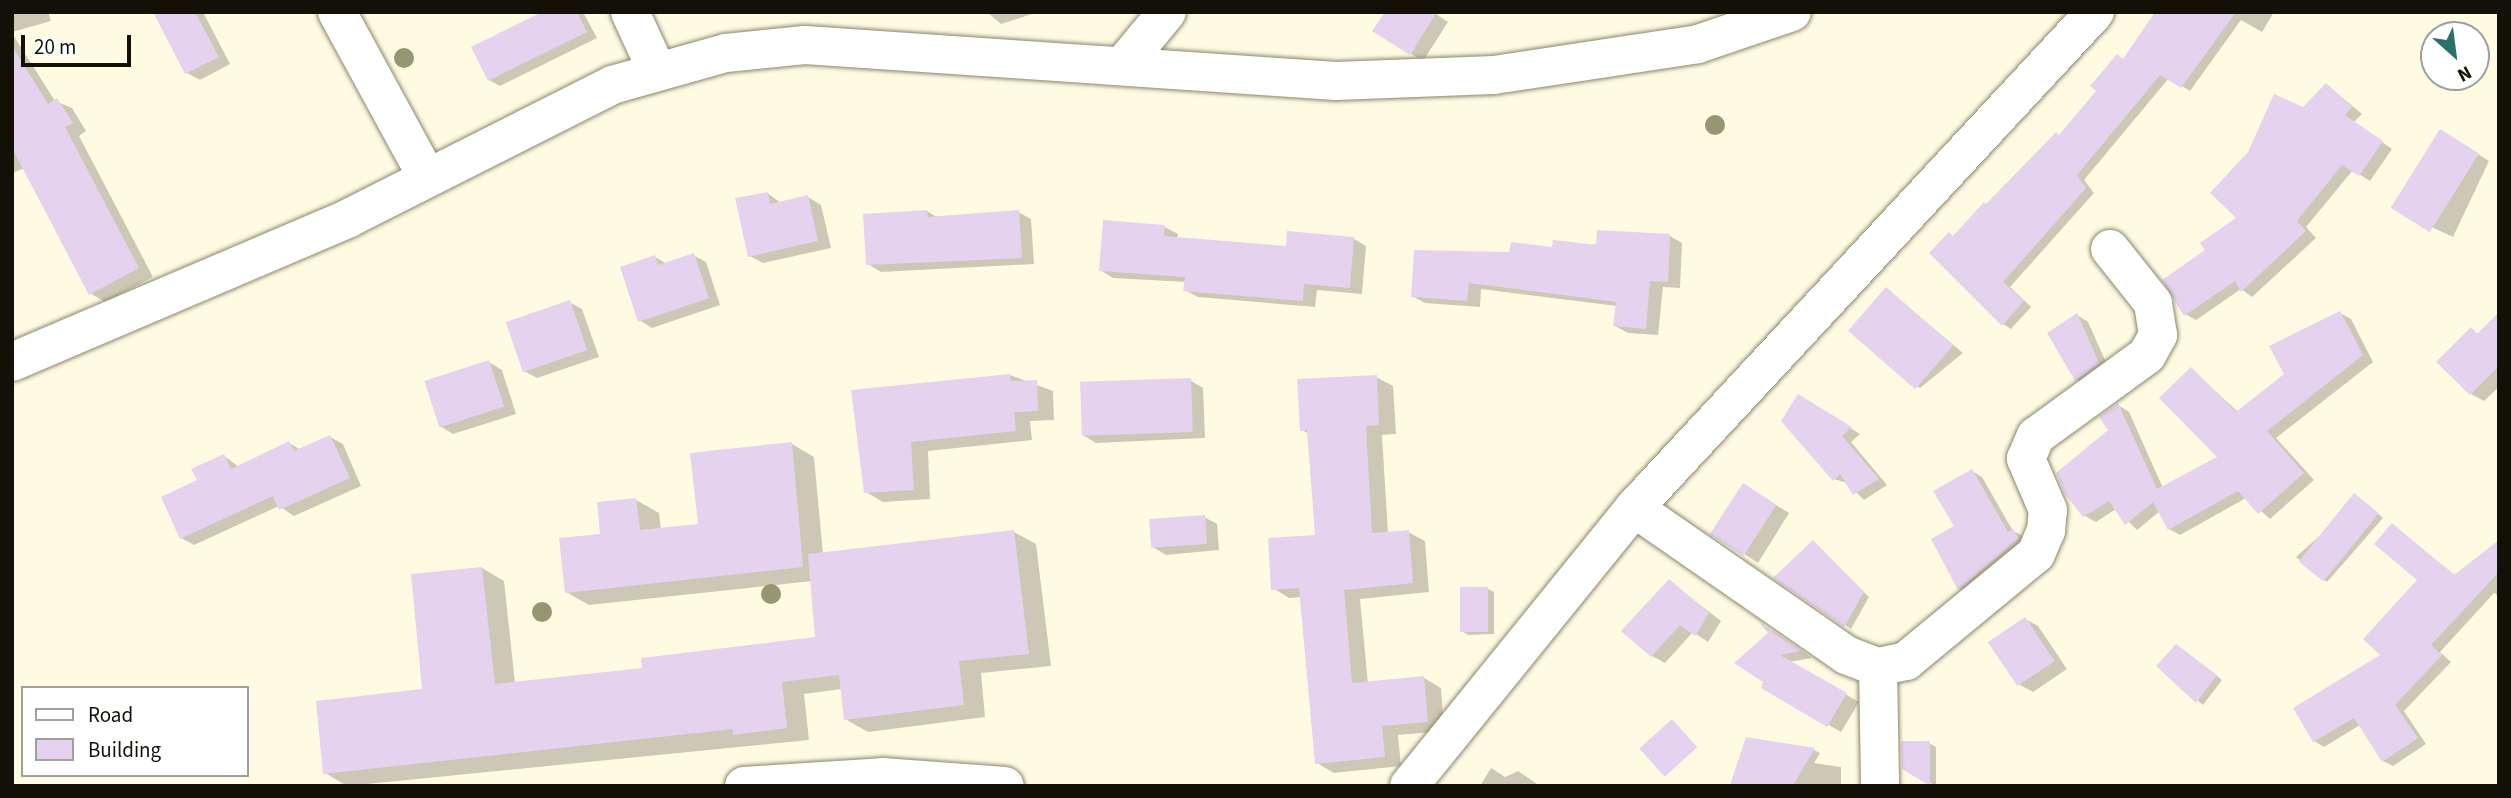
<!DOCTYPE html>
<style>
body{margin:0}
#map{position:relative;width:2511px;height:798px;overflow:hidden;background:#fffbe3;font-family:"Source Sans 3",sans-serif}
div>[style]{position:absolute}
.shadow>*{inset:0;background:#0003}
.building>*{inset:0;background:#e5d2ef;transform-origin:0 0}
.roads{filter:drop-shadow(0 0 2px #8b866b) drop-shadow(0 0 2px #8b866b)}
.minor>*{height:38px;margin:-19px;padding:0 19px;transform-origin:19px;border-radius:19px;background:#fff}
.trees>*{width:20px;height:20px;margin:-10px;border-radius:50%;background:#949771}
span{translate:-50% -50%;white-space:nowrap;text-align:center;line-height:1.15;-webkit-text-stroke:5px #fff;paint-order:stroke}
.frame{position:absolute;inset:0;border:14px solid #121007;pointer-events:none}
.legend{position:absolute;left:21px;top:686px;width:228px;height:91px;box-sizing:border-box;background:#fff;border:2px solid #a09f9c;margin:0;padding:9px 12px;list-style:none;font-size:21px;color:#121007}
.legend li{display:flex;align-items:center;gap:14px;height:35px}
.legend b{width:35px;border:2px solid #a09f9c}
.north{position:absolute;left:2420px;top:21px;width:70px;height:70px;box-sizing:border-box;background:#fff;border:2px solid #a09f9c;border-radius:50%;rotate:152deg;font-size:19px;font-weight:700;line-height:28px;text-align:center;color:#121007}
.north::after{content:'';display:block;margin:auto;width:24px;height:32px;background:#28716c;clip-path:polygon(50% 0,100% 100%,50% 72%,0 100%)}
.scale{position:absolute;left:21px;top:35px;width:110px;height:32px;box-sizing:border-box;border:4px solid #121007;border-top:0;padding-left:9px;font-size:21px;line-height:24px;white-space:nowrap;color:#121007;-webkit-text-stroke:5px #fff;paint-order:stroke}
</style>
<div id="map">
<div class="shadow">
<div style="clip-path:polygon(12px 12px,48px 12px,51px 21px,12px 32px)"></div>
<div style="clip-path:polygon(155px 12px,203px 12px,230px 64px,200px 80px,187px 73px)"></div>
<div style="clip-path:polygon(546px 12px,583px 12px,597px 38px,500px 86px,489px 80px)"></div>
<div style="clip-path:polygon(987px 12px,1038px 12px,1001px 24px)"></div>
<div style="clip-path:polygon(1433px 12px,1448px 22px,1423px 61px,1411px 54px)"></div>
<div style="clip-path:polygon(2157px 12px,2274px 12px,2262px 32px,2241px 20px,2190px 91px,2169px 78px,2084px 180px,2094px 193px,2010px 287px,2031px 307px,2011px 329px,2003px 324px,1954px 238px,2060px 136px,2124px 60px)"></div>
<div style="clip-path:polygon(12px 33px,55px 101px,72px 108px,86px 131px,79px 136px,153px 277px,105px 302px,90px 293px,25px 168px,12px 173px)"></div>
<div style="clip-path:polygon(2327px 85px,2362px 114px,2354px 122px,2392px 149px,2370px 181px,2353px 170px,2306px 227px,2316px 238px,2252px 297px,2241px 289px,2196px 320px,2185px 314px,2207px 251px,2239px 218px,2304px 109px)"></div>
<div style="clip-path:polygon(2441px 131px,2489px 161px,2453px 237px,2412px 218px)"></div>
<div style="clip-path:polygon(767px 193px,781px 203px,808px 197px,821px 205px,831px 248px,763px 263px,750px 256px)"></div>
<div style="clip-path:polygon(927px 211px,938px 218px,1018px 212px,1031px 219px,1034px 264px,881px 272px,868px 264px)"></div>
<div style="clip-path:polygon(1165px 227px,1178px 234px,1177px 239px,1287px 248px,1354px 239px,1366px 246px,1362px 294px,1317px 290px,1315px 307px,1198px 297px,1185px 290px,1186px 282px,1113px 278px,1100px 270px)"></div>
<div style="clip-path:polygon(1670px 236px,1682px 243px,1680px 288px,1663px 287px,1658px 335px,1628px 333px,1615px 326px,1617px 306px,1481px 289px,1480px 307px,1425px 303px,1412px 296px,1511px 254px)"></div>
<div style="clip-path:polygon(693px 255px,706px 262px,720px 305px,652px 328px,639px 320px,655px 257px,667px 264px)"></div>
<div style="clip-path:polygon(1886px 289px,1963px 353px,1920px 388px,1909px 381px)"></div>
<div style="clip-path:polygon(569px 302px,582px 309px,599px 357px,537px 378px,524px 371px)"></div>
<div style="clip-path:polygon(2340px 313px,2351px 319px,2373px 362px,2276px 438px,2314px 480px,2270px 519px,2246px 498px,2180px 535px,2169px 529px,2160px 511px,2137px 530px,2116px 509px,2096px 522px,2085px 516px,2058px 473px,2110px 431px,2118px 405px,2129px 412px,2163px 488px,2220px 458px,2191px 369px,2238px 412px,2286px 374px)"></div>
<div style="clip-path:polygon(2077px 315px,2088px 322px,2109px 369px,2087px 386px,2076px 379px)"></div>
<div style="clip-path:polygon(2499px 323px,2499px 387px,2484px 401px,2471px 394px,2471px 330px,2479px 334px)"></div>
<div style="clip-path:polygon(489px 362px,502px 370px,516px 414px,453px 434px,440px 426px)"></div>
<div style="clip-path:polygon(1010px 375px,1053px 391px,1054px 420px,1030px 421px,1032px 440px,928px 451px,930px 499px,883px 502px,866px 492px,853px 391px)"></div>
<div style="clip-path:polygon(1376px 377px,1393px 386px,1396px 434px,1382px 435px,1388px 534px,1408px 532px,1425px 541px,1429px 592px,1360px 599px,1368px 684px,1424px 678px,1441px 688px,1444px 731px,1398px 735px,1401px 766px,1334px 773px,1317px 763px,1302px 597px,1289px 598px,1273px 588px,1316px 536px,1309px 434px,1302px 430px)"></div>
<div style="clip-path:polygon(1190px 380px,1203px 388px,1205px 438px,1096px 443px,1083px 435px)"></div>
<div style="clip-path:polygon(1799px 396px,1860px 434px,1851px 442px,1887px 485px,1864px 500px,1847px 483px,1834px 479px)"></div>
<div style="clip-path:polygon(330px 437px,343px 444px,361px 486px,294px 516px,279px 506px,194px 545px,181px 538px,199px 481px,224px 456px,239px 467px,289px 443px,301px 450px)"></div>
<div style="clip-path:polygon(792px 444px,814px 457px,823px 554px,1014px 532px,1036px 544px,1051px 666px,981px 673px,985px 717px,868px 732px,845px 719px,842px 689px,804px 694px,809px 740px,347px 786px,325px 773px,424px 691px,482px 568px,504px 581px,515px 683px,644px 670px,817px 638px,812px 581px,589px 605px,566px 592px,602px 535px,636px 500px,659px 513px,661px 530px,699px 525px)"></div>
<div style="clip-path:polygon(1972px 471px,1982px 477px,2013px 531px,2023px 536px,2027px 546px,1969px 594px,1959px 588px,1957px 527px)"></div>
<div style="clip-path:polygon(1757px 493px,1789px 513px,1758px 563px,1714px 534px)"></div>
<div style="clip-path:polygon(2361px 499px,2383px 518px,2327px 582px,2296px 557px)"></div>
<div style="clip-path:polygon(1204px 517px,1217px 524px,1219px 550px,1166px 555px,1153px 547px)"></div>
<div style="clip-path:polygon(2392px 525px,2456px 576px,2499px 542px,2499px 596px,2494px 593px,2440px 652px,2451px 662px,2404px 711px,2426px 744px,2393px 766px,2383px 761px,2360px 725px,2324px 747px,2314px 741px,2383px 656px,2420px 580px)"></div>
<div style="clip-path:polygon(1813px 542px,1869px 597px,1851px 629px,1776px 578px)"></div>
<div style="clip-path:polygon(1669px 581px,1721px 621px,1708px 642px,1693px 632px,1665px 663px,1652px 656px)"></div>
<div style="clip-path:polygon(1488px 589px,1494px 592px,1494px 634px,1468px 635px,1462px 631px)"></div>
<div style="clip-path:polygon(2025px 619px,2038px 626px,2067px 669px,2033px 692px,2020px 685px)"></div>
<div style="clip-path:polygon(1773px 631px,1812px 658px,1789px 662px,1859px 702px,1841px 732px,1763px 687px)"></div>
<div style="clip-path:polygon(2183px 650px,2222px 680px,2203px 705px,2158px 666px)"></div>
<div style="clip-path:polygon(1747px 739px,1814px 750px,1820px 753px,1814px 763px,1841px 767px,1841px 786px,1734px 786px)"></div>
<div style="clip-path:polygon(1929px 743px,1936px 747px,1936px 786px,1903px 768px)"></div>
<div style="clip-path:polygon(1491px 768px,1505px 777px,1518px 771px,1540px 786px,1480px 786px)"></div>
</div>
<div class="building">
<div style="clip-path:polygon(153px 12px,195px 12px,219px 57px,185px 74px)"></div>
<div style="clip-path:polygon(542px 12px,577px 12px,587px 32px,488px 81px,471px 47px)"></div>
<div style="clip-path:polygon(1385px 12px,1437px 12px,1410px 55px,1372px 31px)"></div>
<div style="clip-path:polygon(2155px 12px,2236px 12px,2181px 88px,2160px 75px,2077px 175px,2086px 188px,2003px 282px,2024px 301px,2002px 326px,1929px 253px,1949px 232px,1953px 236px,1984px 202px,1986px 204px,2056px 132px,2059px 135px,2096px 91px,2090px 86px,2117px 54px,2123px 59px)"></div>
<div style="clip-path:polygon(12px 46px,48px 104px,57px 98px,73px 123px,65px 127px,139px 268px,89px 295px,12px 148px)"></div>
<div style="clip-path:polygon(2326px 83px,2352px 107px,2345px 115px,2383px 141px,2359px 176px,2342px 165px,2297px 221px,2306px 231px,2241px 292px,2235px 281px,2184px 316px,2162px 280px,2205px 250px,2200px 243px,2236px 218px,2210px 193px,2248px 152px,2274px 94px,2303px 107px)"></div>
<div style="left:2440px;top:129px;width:46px;height:93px;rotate:32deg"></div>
<div style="clip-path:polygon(768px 192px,770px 204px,808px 195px,818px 241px,748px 257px,735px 198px)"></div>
<div style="clip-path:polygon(927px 210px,928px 217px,1019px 210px,1022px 258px,866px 265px,863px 214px)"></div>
<div style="clip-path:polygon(1103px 220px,1165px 225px,1164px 236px,1286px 246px,1287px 231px,1354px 237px,1350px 288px,1304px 284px,1303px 301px,1183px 291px,1185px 277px,1099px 271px)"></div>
<div style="clip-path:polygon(1597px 230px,1670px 234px,1668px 282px,1650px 281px,1646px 329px,1613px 326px,1616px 302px,1469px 283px,1467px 301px,1411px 297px,1414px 250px,1509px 252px,1511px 242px,1552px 247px,1553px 240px,1596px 245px)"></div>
<div style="clip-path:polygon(694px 253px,709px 298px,638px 322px,620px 267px,655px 255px,658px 265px)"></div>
<div style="left:1886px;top:287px;width:89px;height:58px;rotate:41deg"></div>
<div style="left:570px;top:300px;width:53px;height:68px;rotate:71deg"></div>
<div style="clip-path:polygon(2340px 311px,2363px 355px,2267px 431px,2304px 473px,2258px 514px,2238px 491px,2168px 530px,2153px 502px,2125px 525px,2109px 501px,2083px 517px,2065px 494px,2056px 473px,2108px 430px,2099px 417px,2118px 403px,2157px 489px,2217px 457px,2159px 398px,2191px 367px,2236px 412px,2284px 374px,2269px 346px)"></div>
<div style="clip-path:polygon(2499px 312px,2499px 366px,2470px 395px,2436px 362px,2471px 327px,2477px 334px)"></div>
<div style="clip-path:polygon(2077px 313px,2099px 363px,2075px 381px,2047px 333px)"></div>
<div style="left:489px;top:360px;width:49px;height:68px;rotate:72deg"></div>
<div style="clip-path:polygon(1010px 374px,1011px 381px,1037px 380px,1038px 411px,1014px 412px,1016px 431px,911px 442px,914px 490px,864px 493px,851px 390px)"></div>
<div style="clip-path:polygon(1377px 375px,1379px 425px,1366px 426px,1372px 533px,1409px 530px,1413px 583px,1344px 590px,1352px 683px,1424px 676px,1428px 722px,1382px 726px,1385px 757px,1315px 764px,1299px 588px,1271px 590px,1268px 538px,1315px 535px,1307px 430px,1300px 431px,1297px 379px)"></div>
<div style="left:1191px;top:378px;width:54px;height:111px;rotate:88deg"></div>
<div style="clip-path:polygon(1798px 394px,1852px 427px,1842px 436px,1879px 479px,1853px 495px,1840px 474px,1833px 481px,1781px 421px)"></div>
<div style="clip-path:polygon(330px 435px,350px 478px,279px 510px,273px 496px,180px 539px,161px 497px,197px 480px,191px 469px,224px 454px,231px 469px,289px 441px,294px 451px)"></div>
<div style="clip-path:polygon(792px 442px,803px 567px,565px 593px,559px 538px,600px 534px,597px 502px,636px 498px,640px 530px,698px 524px,690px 453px)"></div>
<div style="clip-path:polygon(1972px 469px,2008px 532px,2013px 529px,2019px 538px,1958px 590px,1931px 539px,1954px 526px,1933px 491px)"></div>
<div style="left:1743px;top:483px;width:40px;height:61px;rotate:33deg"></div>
<div style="left:2354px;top:493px;width:32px;height:88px;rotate:39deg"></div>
<div style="left:1205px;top:515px;width:29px;height:56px;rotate:86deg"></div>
<div style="clip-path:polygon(2392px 523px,2454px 575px,2499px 540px,2499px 572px,2431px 645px,2442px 655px,2395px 705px,2418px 738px,2382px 762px,2354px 718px,2313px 742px,2293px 708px,2380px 655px,2363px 639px,2417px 580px,2374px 544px)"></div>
<div style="clip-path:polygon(1014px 530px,1029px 654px,959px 661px,964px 705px,844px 720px,839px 675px,782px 682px,787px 728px,733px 735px,733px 729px,323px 774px,316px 701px,422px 689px,411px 574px,482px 567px,495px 684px,642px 668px,641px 658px,815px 637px,808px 554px)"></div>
<div style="clip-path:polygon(1813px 540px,1864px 592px,1844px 627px,1773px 578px)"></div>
<div style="clip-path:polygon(1669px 579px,1709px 613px,1695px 636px,1680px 625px,1651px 657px,1621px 631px)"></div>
<div style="left:1460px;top:587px;width:28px;height:45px"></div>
<div style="left:2025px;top:617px;width:53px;height:45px;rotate:56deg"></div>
<div style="clip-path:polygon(1759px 622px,1802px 651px,1780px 655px,1847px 693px,1827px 727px,1761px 688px,1763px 682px,1734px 663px,1768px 633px)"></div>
<div style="clip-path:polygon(2176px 644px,2217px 675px,2196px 703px,2156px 666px)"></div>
<div style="left:1672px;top:719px;width:38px;height:44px;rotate:48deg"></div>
<div style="clip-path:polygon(1746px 737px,1815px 748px,1794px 784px,1730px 785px)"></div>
<div style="clip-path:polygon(1901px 741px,1930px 741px,1930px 786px,1902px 769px)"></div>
</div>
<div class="roads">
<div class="minor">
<div style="left:337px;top:12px;width:188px;rotate:61.4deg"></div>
<div style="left:630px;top:12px;width:65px;rotate:65.4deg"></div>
<div style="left:1124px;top:64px;width:67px;rotate:-50.4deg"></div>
<div style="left:12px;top:362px;width:366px;rotate:-23.1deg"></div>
<div style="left:349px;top:218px;width:295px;rotate:-26.8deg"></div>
<div style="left:612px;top:85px;width:118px;rotate:-15.7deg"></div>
<div style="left:726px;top:53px;width:79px;rotate:-5.8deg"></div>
<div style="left:805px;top:45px;width:532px;rotate:3.88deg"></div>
<div style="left:1336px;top:81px;width:158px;rotate:-2.2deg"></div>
<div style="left:1494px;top:75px;width:206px;rotate:-8.6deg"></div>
<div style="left:1698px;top:44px;width:99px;rotate:-18.8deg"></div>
<div style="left:1634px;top:508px;width:258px;rotate:34.7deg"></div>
<div style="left:1846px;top:655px;width:34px;rotate:21deg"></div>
<div style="left:1878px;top:667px;width:29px;rotate:-12deg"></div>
<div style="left:1906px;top:661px;width:168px;rotate:-39.5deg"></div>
<div style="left:2036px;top:554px;width:25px;rotate:-67deg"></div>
<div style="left:2046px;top:531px;width:21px;rotate:-85deg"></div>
<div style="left:2048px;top:510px;width:56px;rotate:-113.3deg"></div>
<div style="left:2026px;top:459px;width:25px;rotate:-67deg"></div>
<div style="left:2036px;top:436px;width:137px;rotate:-36.1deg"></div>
<div style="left:2147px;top:355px;width:23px;rotate:-61deg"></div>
<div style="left:2158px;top:335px;width:32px;rotate:-99deg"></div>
<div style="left:2153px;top:303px;width:69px;rotate:-128.5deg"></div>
<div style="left:1878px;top:667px;width:119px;rotate:89deg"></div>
<div style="left:744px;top:786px;width:138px;rotate:-3.7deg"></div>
<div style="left:882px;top:777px;width:123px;rotate:4.2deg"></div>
<div style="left:1409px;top:786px;width:358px;rotate:-51deg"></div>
<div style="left:1634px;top:508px;width:677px;rotate:-47.09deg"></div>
</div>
</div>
<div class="trees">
<div style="left:404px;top:58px"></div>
<div style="left:1715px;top:125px"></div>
<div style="left:771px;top:594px"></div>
<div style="left:542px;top:612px"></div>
</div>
<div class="frame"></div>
<ul class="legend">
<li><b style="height:9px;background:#fff"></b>Road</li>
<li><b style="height:19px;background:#e5d2ef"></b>Building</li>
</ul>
<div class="north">N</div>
<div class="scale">20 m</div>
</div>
